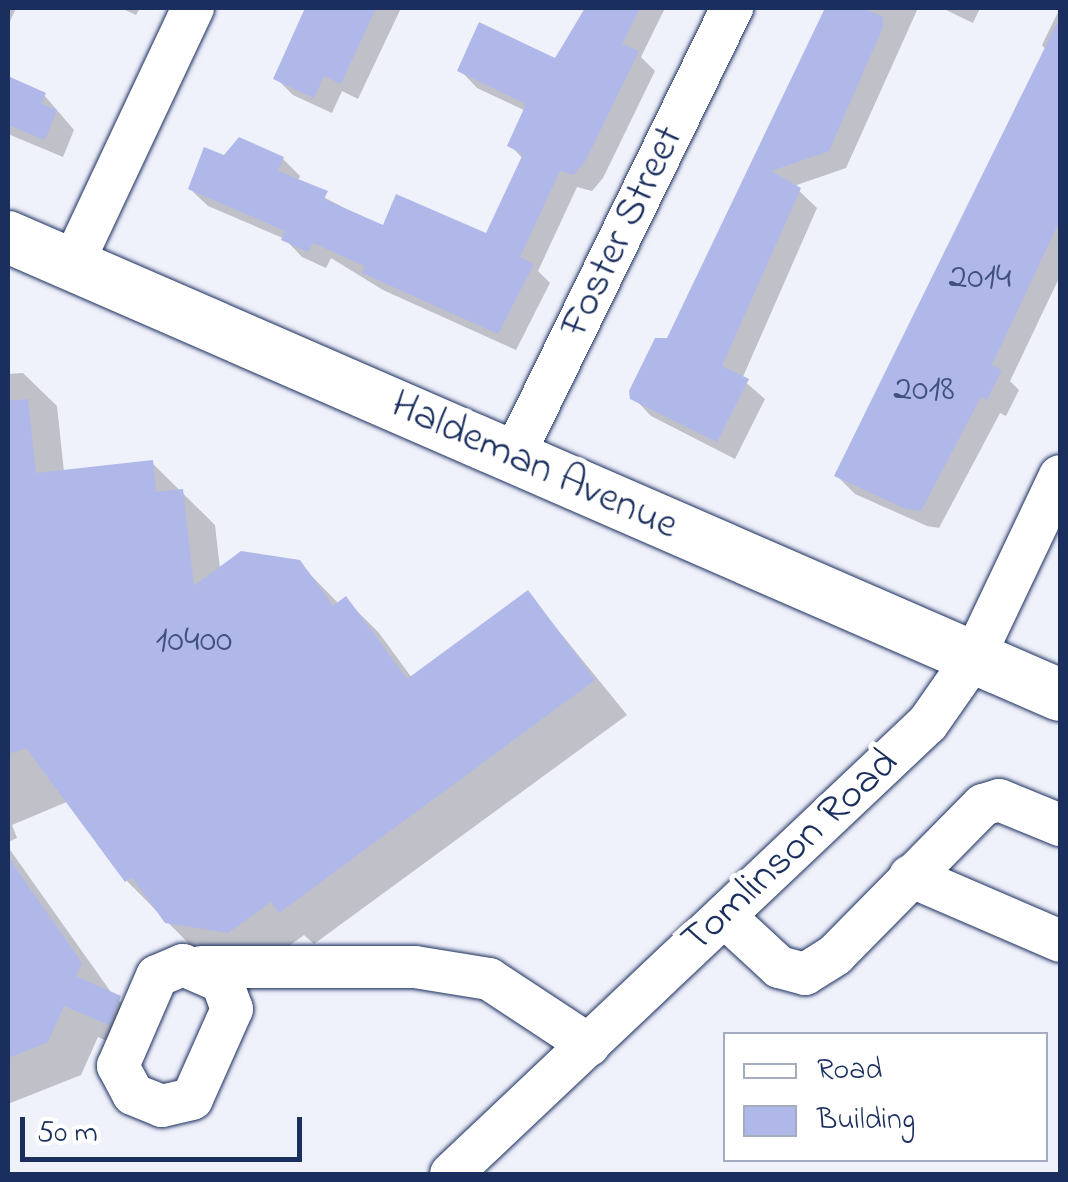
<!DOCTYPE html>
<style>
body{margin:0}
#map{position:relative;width:1068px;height:1182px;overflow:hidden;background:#eff1fb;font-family:"Indie Flower",sans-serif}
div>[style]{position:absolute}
.shadow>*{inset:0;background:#0003}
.building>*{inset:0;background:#b0b8e9}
.roads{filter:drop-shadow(0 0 2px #1b2f5e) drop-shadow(0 0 2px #1b2f5e)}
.minor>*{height:42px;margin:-21px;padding:0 21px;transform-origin:21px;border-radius:21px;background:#fff}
.major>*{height:52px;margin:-26px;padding:0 26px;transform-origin:26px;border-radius:26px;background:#fff}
span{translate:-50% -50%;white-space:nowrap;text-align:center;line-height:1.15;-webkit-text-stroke:10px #fff;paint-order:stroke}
.number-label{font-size:38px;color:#405181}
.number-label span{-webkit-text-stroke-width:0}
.street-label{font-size:42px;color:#1b2f5e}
.frame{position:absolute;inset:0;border:10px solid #1b2f5e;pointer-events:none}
.legend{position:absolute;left:723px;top:1032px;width:325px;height:130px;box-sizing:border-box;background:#fff;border:2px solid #a4acbf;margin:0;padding:12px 18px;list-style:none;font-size:30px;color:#1b2f5e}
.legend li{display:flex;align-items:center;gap:20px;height:50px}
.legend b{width:50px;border:2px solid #a4acbf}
.scale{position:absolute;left:20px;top:1117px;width:282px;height:45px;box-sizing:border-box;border:5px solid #1b2f5e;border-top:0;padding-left:12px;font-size:30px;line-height:35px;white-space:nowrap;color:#1b2f5e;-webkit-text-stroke:8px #fff;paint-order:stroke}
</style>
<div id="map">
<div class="shadow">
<div style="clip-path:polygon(8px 8px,16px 8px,8px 26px)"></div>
<div style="clip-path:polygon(121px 8px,140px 8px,136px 15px)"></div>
<div style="clip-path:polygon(310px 8px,401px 8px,358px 99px,342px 91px,332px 113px,293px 95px,276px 78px)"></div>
<div style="clip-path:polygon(585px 8px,665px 8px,641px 57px,655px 71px,603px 178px,592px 191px,577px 187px,538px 271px,550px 283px,516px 350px,383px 290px,331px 258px,326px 268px,302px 257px,285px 239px,208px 206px,190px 189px,225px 158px,283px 159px,300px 176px,297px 183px,384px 229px,488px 236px,523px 159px,510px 145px,526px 111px,477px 88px,460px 70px,556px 62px)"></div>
<div style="clip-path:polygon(828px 8px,918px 8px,846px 168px,794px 186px,817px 208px,742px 379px,765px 399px,735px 459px,651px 416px,633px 397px,668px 341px)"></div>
<div style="clip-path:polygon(942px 8px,980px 8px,973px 23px)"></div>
<div style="clip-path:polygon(1060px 8px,1060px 276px,1010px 381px,1019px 390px,1006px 416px,1000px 413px,939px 528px,927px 526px,855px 494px,837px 476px,1046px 50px,1042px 45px)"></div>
<div style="clip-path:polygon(14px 82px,44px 95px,74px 130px,63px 157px,8px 134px)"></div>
<div style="clip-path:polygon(23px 373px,57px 406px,64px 472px,152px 463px,215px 525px,220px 569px,299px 563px,339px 604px,345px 599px,379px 633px,412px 678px,528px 593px,627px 715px,314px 944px,304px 935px,263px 965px,201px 956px,127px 881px,69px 801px,12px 825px,17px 838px,8px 842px,8px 374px)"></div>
<div style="clip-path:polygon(8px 847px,113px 995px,153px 1032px,142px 1057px,98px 1037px,81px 1075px,8px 1104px)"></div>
</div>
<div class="building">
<div style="clip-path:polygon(305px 8px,376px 8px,341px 84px,324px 76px,314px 98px,273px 79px)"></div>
<div style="clip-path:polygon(585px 8px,640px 8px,622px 44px,639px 51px,586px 160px,574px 175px,560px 171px,520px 257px,534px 264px,498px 334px,362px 273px,365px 266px,313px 243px,308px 252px,281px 240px,285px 231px,188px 189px,204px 147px,224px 155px,239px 137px,284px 157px,278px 171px,328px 191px,324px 199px,383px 225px,396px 194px,486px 233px,523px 154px,507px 146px,526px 104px,457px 71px,479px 22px,555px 58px)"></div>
<div style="clip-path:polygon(825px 8px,863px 8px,883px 17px,883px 27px,829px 151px,771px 171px,801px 188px,722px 366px,749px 379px,717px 442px,630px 399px,629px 391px,655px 338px,667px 338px)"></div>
<div style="clip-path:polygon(1060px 17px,1060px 220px,992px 365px,1002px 370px,987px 400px,981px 397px,921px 511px,906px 509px,834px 476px)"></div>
<div style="clip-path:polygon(8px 76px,46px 93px,41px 104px,57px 110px,45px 140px,8px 125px)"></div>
<div style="clip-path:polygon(28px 399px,36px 473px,153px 460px,156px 492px,183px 489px,194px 586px,241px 551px,300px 560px,333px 606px,346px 596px,407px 679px,528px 590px,595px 680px,279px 913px,271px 902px,228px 933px,165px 923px,132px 877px,125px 882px,26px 748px,8px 754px,8px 401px)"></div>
<div style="clip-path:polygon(8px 857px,82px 963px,76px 976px,121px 996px,109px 1025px,64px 1006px,48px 1042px,8px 1058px)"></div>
</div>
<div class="roads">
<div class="minor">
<div style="left:72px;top:265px;width:284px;rotate:-64.8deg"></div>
<div style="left:513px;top:457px;width:500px;rotate:-64deg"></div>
<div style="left:910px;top:876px;width:163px;rotate:23.4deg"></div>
<div style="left:724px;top:916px;width:75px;rotate:42.8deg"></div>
<div style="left:779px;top:967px;width:27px;rotate:15deg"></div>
<div style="left:805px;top:974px;width:36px;rotate:-32deg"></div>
<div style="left:835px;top:955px;width:211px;rotate:-45.4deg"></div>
<div style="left:983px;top:805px;width:17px;rotate:-17deg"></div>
<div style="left:999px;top:800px;width:66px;rotate:22.3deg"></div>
<div style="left:183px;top:965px;width:43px;rotate:23.6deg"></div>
<div style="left:222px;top:982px;width:29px;rotate:70deg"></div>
<div style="left:232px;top:1009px;width:98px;rotate:114deg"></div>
<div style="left:192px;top:1099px;width:31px;rotate:167deg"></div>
<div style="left:162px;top:1106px;width:31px;rotate:-158deg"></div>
<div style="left:133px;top:1094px;width:32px;rotate:-118deg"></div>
<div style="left:118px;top:1066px;width:98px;rotate:-66.6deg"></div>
<div style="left:157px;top:976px;width:28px;rotate:-23deg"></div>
<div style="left:201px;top:967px;width:214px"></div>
<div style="left:415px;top:967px;width:75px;rotate:9.2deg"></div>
<div style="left:489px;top:979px;width:120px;rotate:33.4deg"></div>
<div style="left:451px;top:1174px;width:656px;rotate:-43.4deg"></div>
<div style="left:928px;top:723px;width:80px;rotate:-55.1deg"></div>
<div style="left:974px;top:657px;width:200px;rotate:-64.6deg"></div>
</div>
<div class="major">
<div style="left:8px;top:237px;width:1147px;rotate:23.53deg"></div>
</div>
</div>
<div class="number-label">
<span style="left:980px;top:279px">2014</span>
<span style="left:924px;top:391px">2018</span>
<span style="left:194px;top:642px">10400</span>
</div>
<div class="street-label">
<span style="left:623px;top:232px;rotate:-64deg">Foster Street</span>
<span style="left:534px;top:466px;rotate:24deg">Haldeman Avenue</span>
<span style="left:791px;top:852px;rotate:-43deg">Tomlinson Road</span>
</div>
<div class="frame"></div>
<ul class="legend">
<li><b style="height:12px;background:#fff"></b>Road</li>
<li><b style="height:28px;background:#b0b8e9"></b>Building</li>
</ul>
<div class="scale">50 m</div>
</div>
